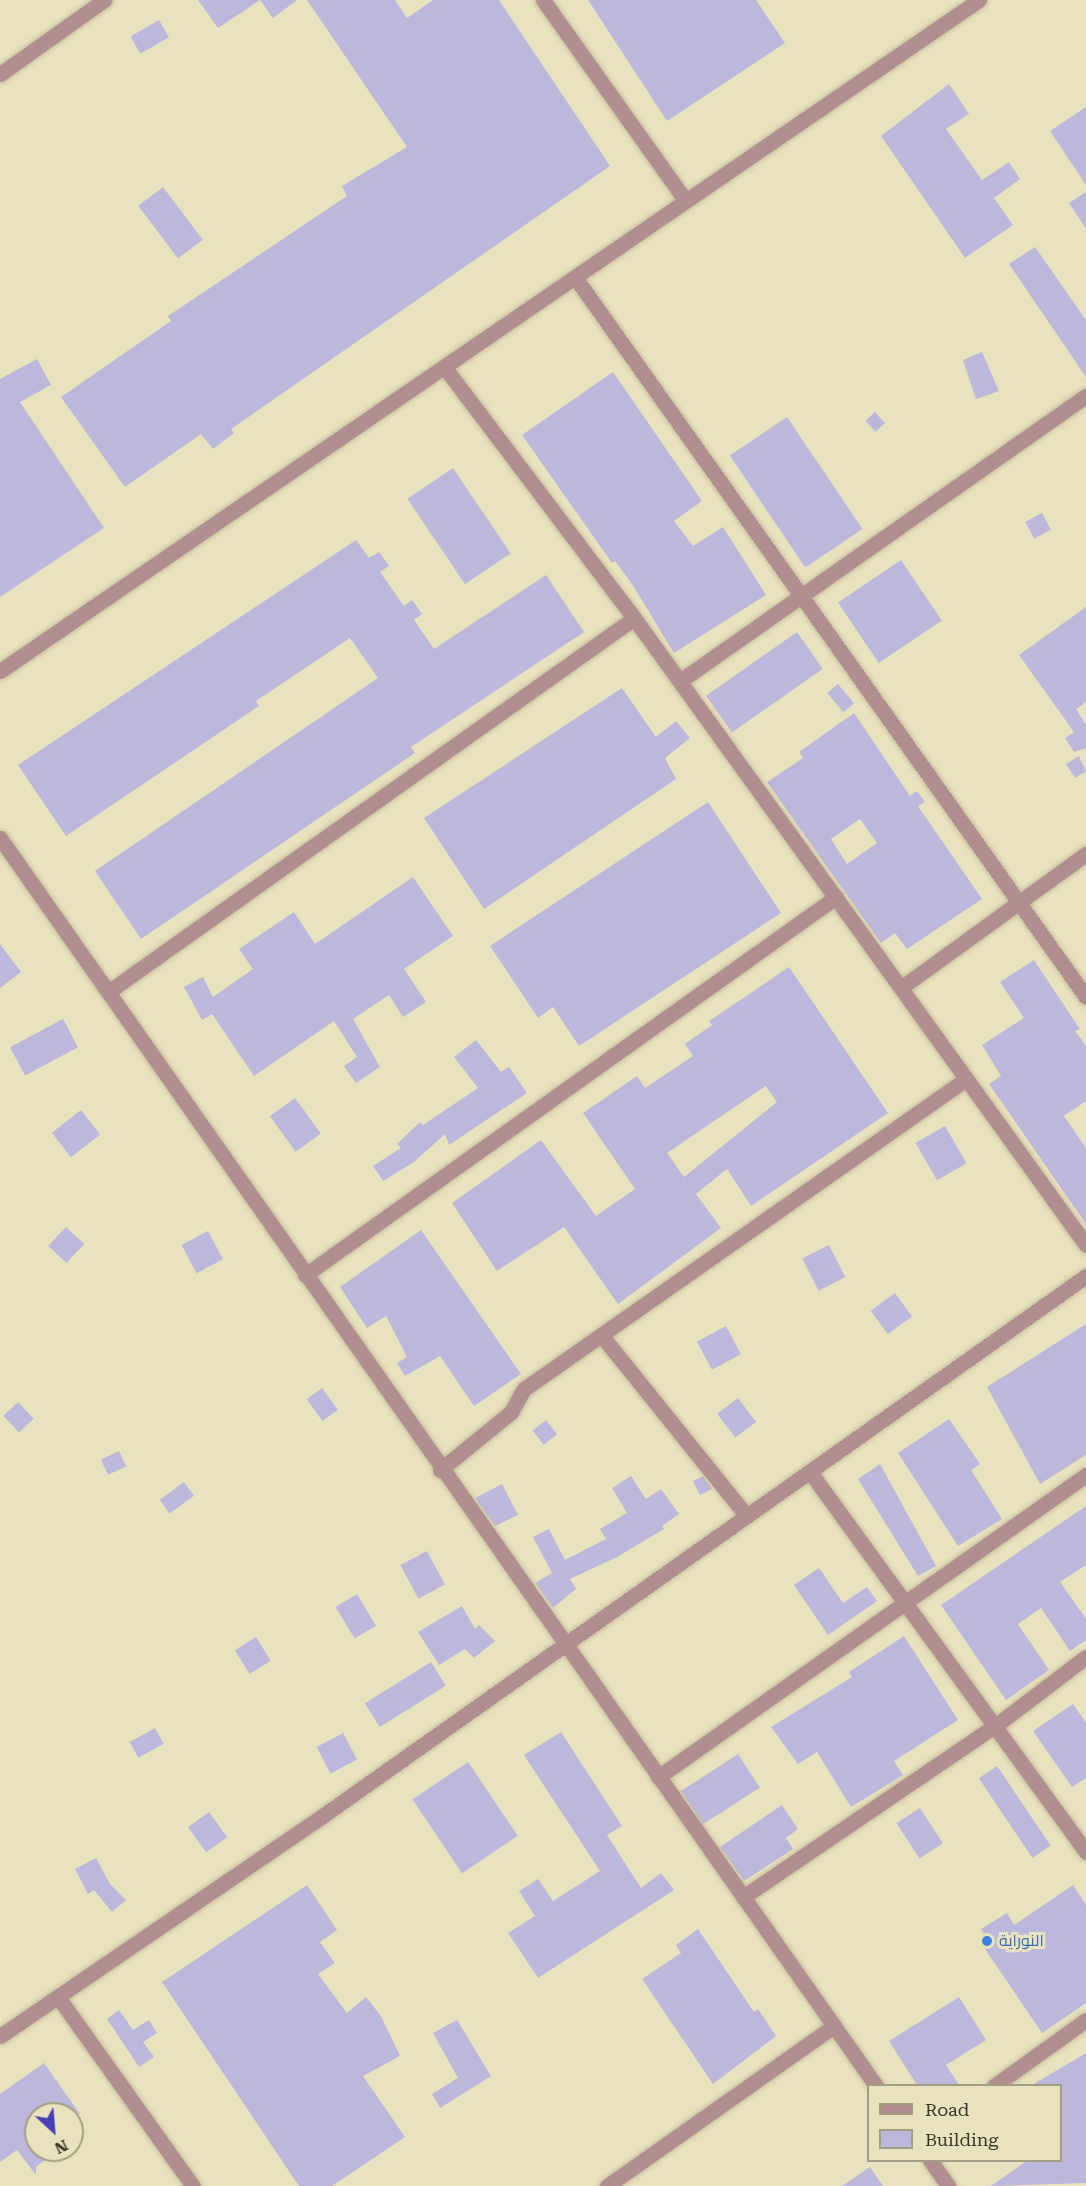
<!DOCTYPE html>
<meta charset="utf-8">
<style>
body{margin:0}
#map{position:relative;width:1086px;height:2186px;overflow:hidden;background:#e9e2be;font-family:"Roboto Serif",Cairo,serif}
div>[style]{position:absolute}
.building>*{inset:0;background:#bcb8db;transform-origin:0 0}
.roads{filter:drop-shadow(0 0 2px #c6c0a0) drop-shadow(0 0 2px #c6c0a0)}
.minor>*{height:15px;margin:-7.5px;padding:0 7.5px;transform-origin:7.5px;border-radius:7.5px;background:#b18e90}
.dots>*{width:16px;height:16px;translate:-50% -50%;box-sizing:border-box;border:3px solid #e9e2be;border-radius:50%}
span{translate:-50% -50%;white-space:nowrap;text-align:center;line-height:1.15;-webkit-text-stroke:6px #e9e2be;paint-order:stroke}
.shop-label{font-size:16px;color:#366cbe}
.left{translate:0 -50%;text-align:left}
.legend{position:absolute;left:867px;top:2084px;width:195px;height:78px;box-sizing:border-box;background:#e9e2be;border:2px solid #a39e83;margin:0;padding:8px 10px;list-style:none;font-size:18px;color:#3b382a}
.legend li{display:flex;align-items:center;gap:12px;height:30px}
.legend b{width:30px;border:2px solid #a39e83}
.north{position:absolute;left:24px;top:2102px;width:60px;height:60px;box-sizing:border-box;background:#e9e2be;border:2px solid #a39e83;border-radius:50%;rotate:154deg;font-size:16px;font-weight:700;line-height:24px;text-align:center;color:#3b382a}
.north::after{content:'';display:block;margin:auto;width:21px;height:27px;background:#473fb6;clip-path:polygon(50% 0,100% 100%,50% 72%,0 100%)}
</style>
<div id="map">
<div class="building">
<div style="clip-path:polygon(198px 0,260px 0,218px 28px)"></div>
<div style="clip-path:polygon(260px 0,297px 0,273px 18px)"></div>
<div style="clip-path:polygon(307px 0,395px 0,407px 18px,433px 0,499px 0,610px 166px,231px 429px,234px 433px,213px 449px,201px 434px,125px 487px,61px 397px,171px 321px,168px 316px,347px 196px,342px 186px,407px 147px)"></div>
<div style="clip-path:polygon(588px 0,756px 0,785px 43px,667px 121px)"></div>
<div style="left:159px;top:20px;width:20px;height:33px;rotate:60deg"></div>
<div style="clip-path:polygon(949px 84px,969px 114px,946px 129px,982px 180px,1009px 162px,1020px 179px,994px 198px,1013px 225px,965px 258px,881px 136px)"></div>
<div style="clip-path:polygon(1086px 107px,1086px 185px,1050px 131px)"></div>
<div style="left:163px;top:187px;width:66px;height:31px;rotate:53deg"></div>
<div style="clip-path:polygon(1086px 192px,1086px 229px,1069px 203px)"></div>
<div style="clip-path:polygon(1035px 247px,1086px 320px,1086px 377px,1009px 264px)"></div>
<div style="clip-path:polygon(982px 352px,999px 391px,976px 399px,963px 360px)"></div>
<div style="clip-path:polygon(37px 359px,51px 385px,20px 402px,104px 528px,0 597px,0 379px)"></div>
<div style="clip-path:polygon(613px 372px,702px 501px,674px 521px,693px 546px,723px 527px,766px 595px,674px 653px,632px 584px,615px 561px,612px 563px,522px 435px)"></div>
<div style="left:875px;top:412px;width:15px;height:13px;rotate:48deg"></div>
<div style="left:787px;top:417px;width:135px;height:69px;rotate:56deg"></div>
<div style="left:453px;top:468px;width:103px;height:55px;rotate:56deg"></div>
<div style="left:1042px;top:513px;width:19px;height:19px;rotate:62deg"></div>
<div style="clip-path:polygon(356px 540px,369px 558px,379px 552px,389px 566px,380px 572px,404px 606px,412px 600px,422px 614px,414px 620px,434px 649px,546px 575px,584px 632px,411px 747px,415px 753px,141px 939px,95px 871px,378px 678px,350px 638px,256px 701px,259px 706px,66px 836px,18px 765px)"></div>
<div style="left:901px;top:560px;width:73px;height:76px;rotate:56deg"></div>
<div style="clip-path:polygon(1086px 607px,1086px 702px,1076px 709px,1086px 725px,1086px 748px,1074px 752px,1065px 738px,1074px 732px,1019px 655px)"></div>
<div style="left:797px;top:632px;width:45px;height:111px;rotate:55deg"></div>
<div style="left:838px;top:684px;width:25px;height:14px;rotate:50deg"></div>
<div style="clip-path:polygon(622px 688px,656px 737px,676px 721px,690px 738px,665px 758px,676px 779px,484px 909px,424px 818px)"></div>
<div style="clip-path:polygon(evenodd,854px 713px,910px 796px,917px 791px,925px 802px,918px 806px,982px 899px,907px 949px,895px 933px,881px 943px,767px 782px,803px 758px,799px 752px,854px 713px,860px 819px,877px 843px,847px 864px,831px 839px,860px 819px)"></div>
<div style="clip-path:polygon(1079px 756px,1086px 771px,1075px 778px,1066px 764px)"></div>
<div style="clip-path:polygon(708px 802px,781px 913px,579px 1046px,553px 1007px,538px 1018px,490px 946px)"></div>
<div style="clip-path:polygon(413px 877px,453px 936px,404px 969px,426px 1002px,403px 1017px,389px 995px,353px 1019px,380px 1067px,356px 1083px,344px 1066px,357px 1057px,334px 1021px,254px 1076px,212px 1014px,202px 1020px,184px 987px,203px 977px,213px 997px,253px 969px,239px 949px,294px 912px,315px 944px)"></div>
<div style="clip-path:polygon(0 944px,21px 972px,0 988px)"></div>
<div style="clip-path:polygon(1034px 960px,1080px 1029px,1075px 1031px,1086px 1046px,1086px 1101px,1064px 1116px,1086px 1148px,1086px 1224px,989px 1084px,1001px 1076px,982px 1045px,1024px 1018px,1000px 982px)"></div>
<div style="clip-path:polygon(evenodd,789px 967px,888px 1113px,751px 1206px,727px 1169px,696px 1194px,721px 1228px,618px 1304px,564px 1227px,497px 1271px,452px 1203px,541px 1140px,596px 1216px,635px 1189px,583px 1113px,637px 1076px,645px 1088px,693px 1056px,685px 1044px,712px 1025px,709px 1021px,789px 967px,766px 1086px,777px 1102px,684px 1177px,667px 1153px,766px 1086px)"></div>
<div style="left:63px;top:1019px;width:32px;height:60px;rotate:62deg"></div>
<div style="clip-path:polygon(476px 1040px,501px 1072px,509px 1067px,527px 1093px,449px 1145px,445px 1134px,414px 1162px,383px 1181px,373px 1166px,401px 1148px,397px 1144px,420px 1122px,423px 1125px,478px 1088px,454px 1057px)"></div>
<div style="left:295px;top:1098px;width:44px;height:31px;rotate:54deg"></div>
<div style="left:81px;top:1110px;width:31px;height:37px;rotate:52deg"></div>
<div style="left:945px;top:1126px;width:43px;height:34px;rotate:60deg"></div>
<div style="left:66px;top:1227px;width:25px;height:26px;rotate:43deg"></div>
<div style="clip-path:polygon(421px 1230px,521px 1374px,474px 1406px,440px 1356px,405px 1376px,397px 1363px,407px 1357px,386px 1316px,367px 1328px,340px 1287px)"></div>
<div style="left:208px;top:1231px;width:32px;height:30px;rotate:62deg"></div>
<div style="left:829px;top:1245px;width:36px;height:30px;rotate:63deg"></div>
<div style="left:895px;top:1293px;width:29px;height:30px;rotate:54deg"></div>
<div style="clip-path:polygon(1086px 1324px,1086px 1455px,1040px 1484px,987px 1387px)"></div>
<div style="left:726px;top:1326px;width:32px;height:33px;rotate:62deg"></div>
<div style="left:322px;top:1388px;width:27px;height:19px;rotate:54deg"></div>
<div style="left:738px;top:1398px;width:30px;height:26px;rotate:53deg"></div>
<div style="left:18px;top:1402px;width:23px;height:20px;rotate:47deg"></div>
<div style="clip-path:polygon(949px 1419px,980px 1464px,971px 1470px,1002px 1519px,958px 1546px,898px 1453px)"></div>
<div style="left:546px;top:1420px;width:18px;height:17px;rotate:52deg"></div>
<div style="left:119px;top:1451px;width:17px;height:20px;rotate:65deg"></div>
<div style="clip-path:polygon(880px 1464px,936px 1566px,918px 1576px,858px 1479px)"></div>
<div style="clip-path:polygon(631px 1476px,646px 1499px,661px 1489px,679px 1514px,662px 1526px,664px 1529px,617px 1557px,570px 1579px,576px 1589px,553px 1608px,535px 1583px,552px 1573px,533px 1537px,549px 1529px,565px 1560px,606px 1539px,600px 1529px,627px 1513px,612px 1488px)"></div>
<div style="clip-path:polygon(703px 1476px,712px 1489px,700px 1495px,693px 1481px)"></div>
<div style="left:184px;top:1482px;width:17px;height:30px;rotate:54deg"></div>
<div style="clip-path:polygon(502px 1484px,518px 1515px,495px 1526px,475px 1498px)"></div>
<div style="clip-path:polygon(1086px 1506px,1086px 1565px,1060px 1582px,1086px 1619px,1086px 1640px,1070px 1651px,1041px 1608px,1018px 1624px,1049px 1670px,1006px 1700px,941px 1605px)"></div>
<div style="left:427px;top:1551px;width:38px;height:30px;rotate:62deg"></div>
<div style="clip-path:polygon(819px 1568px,843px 1603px,867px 1587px,877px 1601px,828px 1635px,794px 1585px)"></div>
<div style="left:357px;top:1594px;width:37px;height:25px;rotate:59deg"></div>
<div style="clip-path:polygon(462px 1606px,475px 1629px,479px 1625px,495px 1641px,474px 1658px,465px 1649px,439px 1665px,418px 1632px)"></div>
<div style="clip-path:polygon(904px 1636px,958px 1720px,894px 1761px,903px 1775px,851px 1807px,817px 1752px,798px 1764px,771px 1727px,852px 1677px,849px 1672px)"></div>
<div style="left:256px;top:1637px;width:28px;height:25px;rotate:58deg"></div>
<div style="left:431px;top:1662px;width:28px;height:78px;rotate:58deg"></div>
<div style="clip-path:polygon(1073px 1704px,1086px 1723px,1086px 1778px,1072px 1787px,1033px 1731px)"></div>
<div style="left:155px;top:1728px;width:18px;height:29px;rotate:61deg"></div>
<div style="clip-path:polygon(561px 1732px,622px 1826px,607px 1835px,641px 1888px,661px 1873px,674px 1890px,538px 1978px,508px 1933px,535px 1916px,519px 1891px,538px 1879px,553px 1901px,600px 1871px,524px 1755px)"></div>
<div style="left:343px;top:1733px;width:30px;height:30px;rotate:62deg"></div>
<div style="left:738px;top:1754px;width:40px;height:68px;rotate:57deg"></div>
<div style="left:468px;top:1762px;width:89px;height:67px;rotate:56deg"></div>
<div style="left:997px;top:1766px;width:96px;height:22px;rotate:56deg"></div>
<div style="clip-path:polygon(782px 1805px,798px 1829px,786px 1838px,793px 1849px,744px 1881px,720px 1847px)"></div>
<div style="left:920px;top:1808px;width:42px;height:28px;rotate:57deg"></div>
<div style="left:209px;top:1812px;width:31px;height:26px;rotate:54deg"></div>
<div style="clip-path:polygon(96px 1858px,110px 1884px,126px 1900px,112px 1912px,94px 1890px,88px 1894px,75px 1869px)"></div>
<div style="clip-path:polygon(307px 1885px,337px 1930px,320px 1942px,335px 1963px,318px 1974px,347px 2013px,366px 1997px,381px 2016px,400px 2056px,363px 2076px,405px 2137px,332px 2186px,299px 2186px,162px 1982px)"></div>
<div style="clip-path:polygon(1073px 1885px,1086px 1905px,1086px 2003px,1042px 2033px,983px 1946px,989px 1942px,981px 1929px,1007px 1913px,1014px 1925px)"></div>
<div style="clip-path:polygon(698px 1929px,754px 2012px,758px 2009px,776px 2036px,713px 2084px,642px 1979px,681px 1953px,676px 1945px)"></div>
<div style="clip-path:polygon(959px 1997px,986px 2040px,946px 2065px,959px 2085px,917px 2085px,889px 2041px)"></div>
<div style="clip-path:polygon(119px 2010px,133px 2030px,149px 2020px,157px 2033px,143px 2042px,154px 2057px,139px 2067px,107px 2019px)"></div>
<div style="clip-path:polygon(457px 2020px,491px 2076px,440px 2108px,432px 2094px,458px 2078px,433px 2033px)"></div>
<div style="clip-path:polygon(1086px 2053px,1086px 2183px,991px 2186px,1028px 2160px,1060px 2160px,1060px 2085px,1032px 2085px)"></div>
<div style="clip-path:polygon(44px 2063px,80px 2114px,36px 2114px,36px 2150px,58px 2150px,36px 2167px,36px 2175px,17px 2150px,0 2162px,0 2094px)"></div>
<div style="clip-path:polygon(870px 2167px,883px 2186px,842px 2186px)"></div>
</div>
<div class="roads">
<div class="minor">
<div style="left:543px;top:0;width:245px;rotate:54.6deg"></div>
<div style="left:0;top:74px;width:128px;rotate:-35.4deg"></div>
<div style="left:577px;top:280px;width:879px;rotate:54.63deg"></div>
<div style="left:445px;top:368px;width:313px;rotate:52.9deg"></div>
<div style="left:634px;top:618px;width:773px;rotate:54.21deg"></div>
<div style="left:0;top:671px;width:1187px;rotate:-34.43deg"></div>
<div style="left:680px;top:681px;width:496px;rotate:-35.1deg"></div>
<div style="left:0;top:838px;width:1525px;rotate:54.93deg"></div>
<div style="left:902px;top:987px;width:227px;rotate:-35.9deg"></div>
<div style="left:108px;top:992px;width:645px;rotate:-35.41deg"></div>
<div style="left:305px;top:1275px;width:652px;rotate:-35.45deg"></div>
<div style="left:602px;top:1336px;width:230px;rotate:51.2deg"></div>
<div style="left:440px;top:1470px;width:92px;rotate:-39.2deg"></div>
<div style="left:511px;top:1412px;width:26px;rotate:-61deg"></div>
<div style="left:524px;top:1389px;width:540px;rotate:-35.04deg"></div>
<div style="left:810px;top:1472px;width:470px;rotate:54deg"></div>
<div style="left:658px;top:1777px;width:524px;rotate:-35.21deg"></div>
<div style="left:743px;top:1897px;width:305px;rotate:-34.2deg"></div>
<div style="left:995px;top:1726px;width:114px;rotate:-37.2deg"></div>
<div style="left:58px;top:1997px;width:232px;rotate:54.5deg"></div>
<div style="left:0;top:2036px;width:389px;rotate:-34.3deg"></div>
<div style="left:321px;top:1817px;width:937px;rotate:-35.27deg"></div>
<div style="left:994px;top:2086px;width:113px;rotate:-35.7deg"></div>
<div style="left:930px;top:2160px;width:32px;rotate:55deg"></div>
<div style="left:607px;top:2186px;width:278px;rotate:-35.2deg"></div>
</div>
</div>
<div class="dots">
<div style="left:987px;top:1941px;background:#3f7fe0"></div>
</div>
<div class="shop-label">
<span class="left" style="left:999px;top:1941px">النوراية</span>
</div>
<ul class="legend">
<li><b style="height:8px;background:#b18e90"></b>Road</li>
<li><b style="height:16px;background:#bcb8db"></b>Building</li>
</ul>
<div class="north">N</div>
</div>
